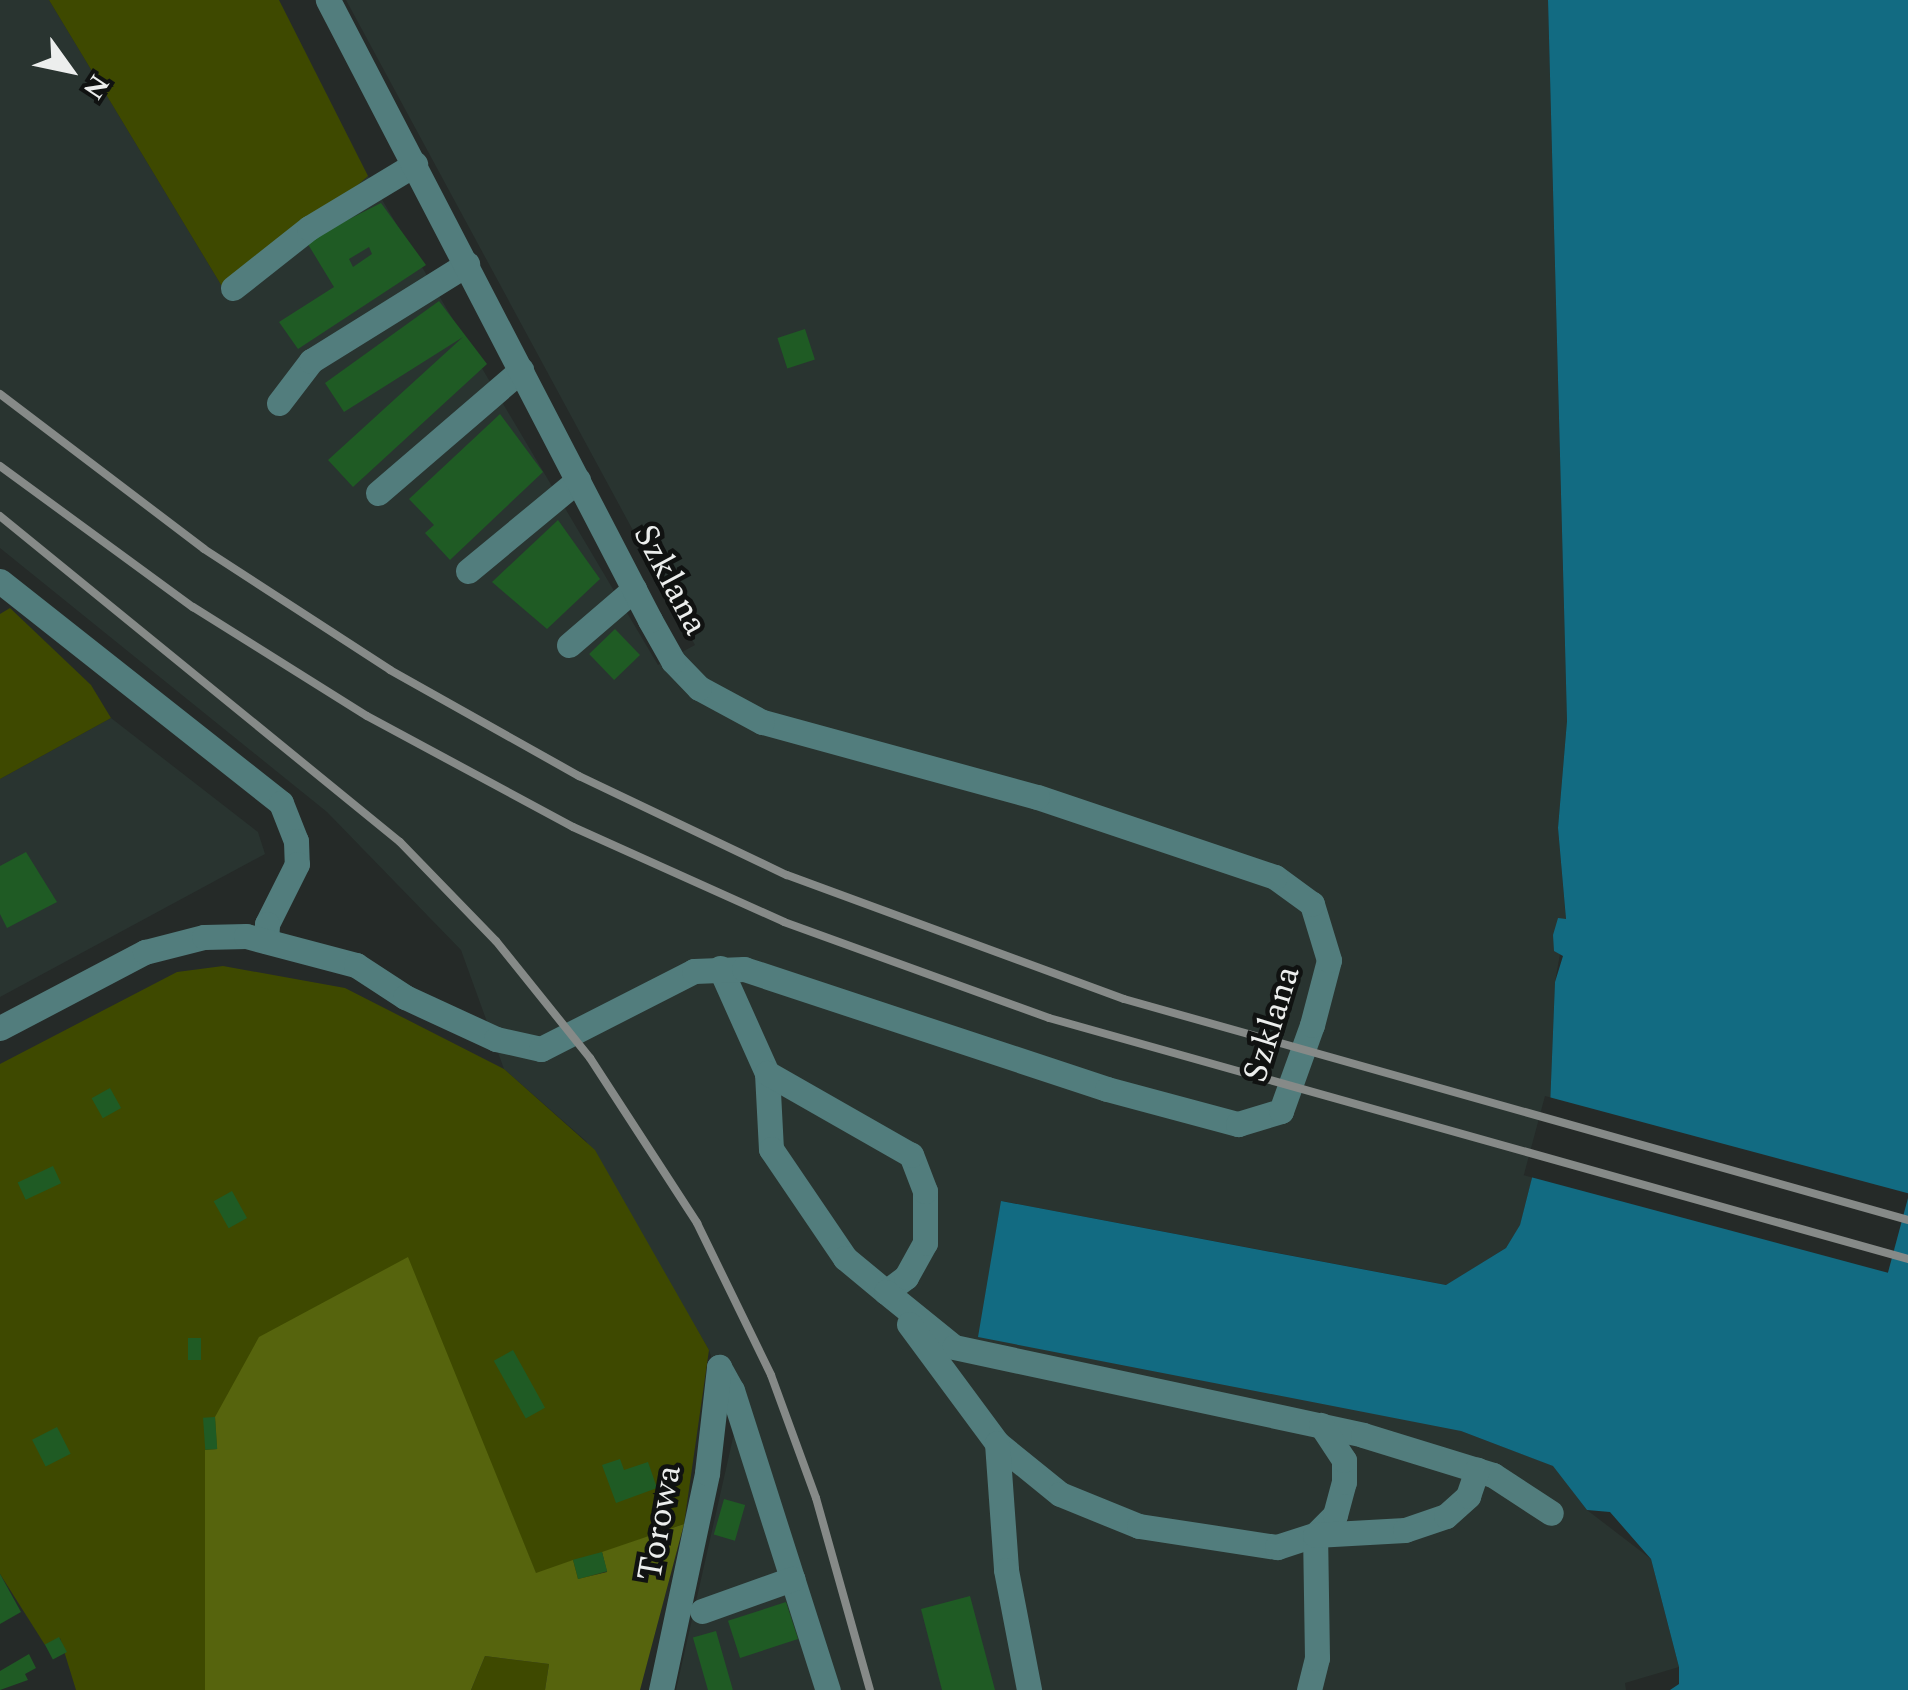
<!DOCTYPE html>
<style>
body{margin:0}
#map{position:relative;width:1908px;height:1690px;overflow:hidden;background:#252a28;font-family:Spectral,serif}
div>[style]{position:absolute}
.built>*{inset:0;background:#293430}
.green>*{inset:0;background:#3e4900}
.forest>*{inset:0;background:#56640d}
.water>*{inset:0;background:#126b82}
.pier>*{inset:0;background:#252a28;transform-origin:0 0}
.building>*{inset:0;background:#1f5b24;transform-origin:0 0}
.minor>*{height:25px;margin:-12.5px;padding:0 12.5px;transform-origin:12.5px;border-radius:12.5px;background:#527d7d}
.rail>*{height:8px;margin:-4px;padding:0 4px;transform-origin:4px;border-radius:4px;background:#868a88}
span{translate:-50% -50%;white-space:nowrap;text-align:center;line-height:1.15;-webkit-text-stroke:9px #101211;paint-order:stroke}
.street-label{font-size:35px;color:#eceeed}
.north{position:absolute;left:20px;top:20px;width:100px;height:100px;-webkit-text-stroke:8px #101211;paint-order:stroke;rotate:123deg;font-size:28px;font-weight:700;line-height:40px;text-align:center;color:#eceeed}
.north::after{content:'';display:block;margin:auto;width:35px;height:45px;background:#eceeed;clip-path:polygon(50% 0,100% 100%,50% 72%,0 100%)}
</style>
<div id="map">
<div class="built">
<div style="clip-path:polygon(0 0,49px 0,229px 298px,368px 176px,658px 665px,695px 645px,346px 0,1548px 0,1567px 721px,1558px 828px,1566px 920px,1555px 982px,1550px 1107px,1520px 1226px,1506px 1248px,1447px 1285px,1002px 1201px,1461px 1431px,1554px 1466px,1587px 1510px,1651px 1559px,1679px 1667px,1625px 1683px,1626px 1690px,676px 1690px,735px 1429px,709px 1350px,586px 1141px,504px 1069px,461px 950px,327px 812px,0 548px)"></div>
<div style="clip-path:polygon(111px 718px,258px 832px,265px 854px,0 997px,0 779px)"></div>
</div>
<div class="green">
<div style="clip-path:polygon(49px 0,279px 0,368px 176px,229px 298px)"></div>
<div style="clip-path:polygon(10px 608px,91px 685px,111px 718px,0 779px,0 614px)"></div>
<div style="clip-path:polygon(223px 966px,345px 988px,504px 1069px,595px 1150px,709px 1350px,684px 1524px,602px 1553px,607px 1571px,578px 1580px,572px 1561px,536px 1574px,407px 1258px,217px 1449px,205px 1451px,205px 1690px,76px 1690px,60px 1638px,45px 1645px,0 1574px,0 1064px,177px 972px)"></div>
<div style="clip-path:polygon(485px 1656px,549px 1664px,545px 1690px,471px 1690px)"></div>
</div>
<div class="forest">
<div style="clip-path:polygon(408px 1257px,536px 1573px,573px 1560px,578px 1579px,607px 1572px,602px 1552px,684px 1524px,640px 1690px,545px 1690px,549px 1664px,485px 1656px,471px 1690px,205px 1690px,205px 1450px,217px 1449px,215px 1417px,259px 1337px)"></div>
</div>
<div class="water">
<div style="clip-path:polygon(1548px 0,1908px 0,1908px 1690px,1670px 1690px,1679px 1684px,1679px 1667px,1651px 1559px,1610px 1512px,1587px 1510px,1553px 1466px,1461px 1431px,978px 1337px,1001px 1201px,1446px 1285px,1506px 1248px,1520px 1225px,1550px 1107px,1555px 982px,1563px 956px,1554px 951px,1553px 935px,1558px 918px,1566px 919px,1558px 828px,1567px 721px)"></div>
</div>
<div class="pier">
<div style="left:1545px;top:1096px;width:377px;height:82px;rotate:15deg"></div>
</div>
<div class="building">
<div style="clip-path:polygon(evenodd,381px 203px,426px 265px,298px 349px,279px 322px,334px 287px,306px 241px,381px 203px,369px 247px,372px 254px,353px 267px,349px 259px,369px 247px)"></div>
<div style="clip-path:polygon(439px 301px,487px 364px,353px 487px,328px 460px,463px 337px,344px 412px,325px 383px)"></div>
<div style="left:805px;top:329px;width:32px;height:29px;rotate:72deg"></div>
<div style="clip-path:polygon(500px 414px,543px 472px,450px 560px,425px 533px,434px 525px,409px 499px)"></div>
<div style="clip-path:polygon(558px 520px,600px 579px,547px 629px,492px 582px)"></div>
<div style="left:615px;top:629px;width:36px;height:36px;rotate:46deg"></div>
<div style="clip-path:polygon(26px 852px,57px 902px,7px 928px,0 914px,0 866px)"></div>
<div style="left:110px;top:1088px;width:23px;height:21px;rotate:61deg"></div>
<div style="left:53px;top:1166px;width:19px;height:39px;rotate:65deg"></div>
<div style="left:232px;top:1191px;width:31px;height:21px;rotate:61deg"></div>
<div style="left:188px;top:1338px;width:13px;height:22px"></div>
<div style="left:513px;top:1350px;width:66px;height:22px;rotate:61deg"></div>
<div style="left:215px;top:1417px;width:32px;height:12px;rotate:86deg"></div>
<div style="left:57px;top:1427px;width:30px;height:28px;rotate:63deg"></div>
<div style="clip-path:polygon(620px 1459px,624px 1470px,648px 1462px,657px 1488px,616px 1503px,602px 1465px)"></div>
<div style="left:724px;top:1499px;width:22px;height:37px;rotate:16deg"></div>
<div style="left:602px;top:1552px;width:20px;height:30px;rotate:75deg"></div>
<div style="clip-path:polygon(0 1574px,21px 1612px,0 1624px)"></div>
<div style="clip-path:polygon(970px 1596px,995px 1690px,942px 1690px,921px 1609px)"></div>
<div style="left:786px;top:1602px;width:39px;height:61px;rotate:72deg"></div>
<div style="left:716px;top:1631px;width:61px;height:24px;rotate:74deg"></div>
<div style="left:59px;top:1637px;width:17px;height:16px;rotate:62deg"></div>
<div style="clip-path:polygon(29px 1654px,36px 1668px,25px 1674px,28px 1680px,0 1690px,0 1671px)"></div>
</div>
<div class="minor">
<div style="left:233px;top:288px;width:97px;rotate:-38.3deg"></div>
<div style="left:309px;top:228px;width:124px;rotate:-31.1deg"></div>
<div style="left:279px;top:403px;width:53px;rotate:-52.7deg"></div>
<div style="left:311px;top:361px;width:184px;rotate:-31.9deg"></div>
<div style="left:378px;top:493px;width:189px;rotate:-40.7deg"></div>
<div style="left:468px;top:571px;width:143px;rotate:-39.6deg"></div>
<div style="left:0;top:581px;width:358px;rotate:38.3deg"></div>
<div style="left:281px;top:803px;width:41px;rotate:68.5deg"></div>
<div style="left:296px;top:841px;width:23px;rotate:88deg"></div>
<div style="left:297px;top:864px;width:67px;rotate:116.6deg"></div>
<div style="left:267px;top:924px;width:17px;rotate:93deg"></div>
<div style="left:569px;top:645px;width:86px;rotate:-40.7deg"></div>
<div style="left:720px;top:968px;width:115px;rotate:65.9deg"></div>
<div style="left:767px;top:1073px;width:76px;rotate:87deg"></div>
<div style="left:771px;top:1149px;width:132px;rotate:55.8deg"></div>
<div style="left:845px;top:1258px;width:53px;rotate:39.7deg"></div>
<div style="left:886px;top:1292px;width:25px;rotate:-37deg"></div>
<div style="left:906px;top:1277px;width:39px;rotate:-61deg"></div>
<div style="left:925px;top:1243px;width:52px;rotate:-90deg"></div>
<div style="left:925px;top:1191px;width:39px;rotate:-111deg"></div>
<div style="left:911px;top:1155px;width:166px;rotate:-150.3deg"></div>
<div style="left:0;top:1028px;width:164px;rotate:-27.7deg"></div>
<div style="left:145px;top:952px;width:61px;rotate:-14.3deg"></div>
<div style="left:204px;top:937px;width:42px;rotate:-1.4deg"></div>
<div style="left:246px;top:936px;width:114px;rotate:14.8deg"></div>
<div style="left:356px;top:965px;width:59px;rotate:33.1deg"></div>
<div style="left:405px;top:997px;width:100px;rotate:24.8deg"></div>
<div style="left:496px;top:1039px;width:46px;rotate:12.5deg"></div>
<div style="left:541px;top:1049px;width:172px;rotate:-27deg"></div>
<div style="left:694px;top:971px;width:50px;rotate:-2.3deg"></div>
<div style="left:744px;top:969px;width:382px;rotate:18.3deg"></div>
<div style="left:1107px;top:1089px;width:136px;rotate:15deg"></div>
<div style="left:1238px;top:1124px;width:45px;rotate:-16.8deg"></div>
<div style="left:1281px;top:1111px;width:91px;rotate:-70.2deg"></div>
<div style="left:1312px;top:1025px;width:67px;rotate:-75.3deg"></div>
<div style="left:1329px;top:960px;width:59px;rotate:-106.9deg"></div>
<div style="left:1312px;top:904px;width:46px;rotate:-143.9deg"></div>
<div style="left:1275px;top:877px;width:251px;rotate:-161.4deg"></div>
<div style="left:1037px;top:797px;width:285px;rotate:-164.7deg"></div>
<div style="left:762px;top:722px;width:72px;rotate:-151.6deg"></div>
<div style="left:699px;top:688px;width:37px;rotate:-134deg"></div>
<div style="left:673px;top:661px;width:47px;rotate:-119.3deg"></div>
<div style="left:650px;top:620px;width:699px;rotate:-117.45deg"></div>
<div style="left:886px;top:1292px;width:87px;rotate:39deg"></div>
<div style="left:954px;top:1347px;width:418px;rotate:12.1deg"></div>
<div style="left:1363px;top:1435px;width:136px;rotate:17.1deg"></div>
<div style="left:1493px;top:1475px;width:69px;rotate:33.2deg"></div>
<div style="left:909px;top:1324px;width:148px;rotate:53.5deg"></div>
<div style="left:997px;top:1443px;width:81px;rotate:39deg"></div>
<div style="left:1060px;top:1494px;width:85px;rotate:22.1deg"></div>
<div style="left:1139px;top:1526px;width:140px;rotate:8.7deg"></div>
<div style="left:1277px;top:1547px;width:40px;rotate:-18deg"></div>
<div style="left:1315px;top:1535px;width:28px;rotate:-45deg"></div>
<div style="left:1335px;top:1515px;width:34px;rotate:-75deg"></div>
<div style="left:1344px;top:1482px;width:22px;rotate:-90deg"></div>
<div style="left:1344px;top:1460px;width:42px;rotate:-123.3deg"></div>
<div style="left:719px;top:1367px;width:26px;rotate:61deg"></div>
<div style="left:732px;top:1390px;width:315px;rotate:72.3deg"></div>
<div style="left:997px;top:1443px;width:127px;rotate:85.9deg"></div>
<div style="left:1006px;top:1570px;width:122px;rotate:79.1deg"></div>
<div style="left:702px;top:1611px;width:96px;rotate:-19.6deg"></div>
<div style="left:661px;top:1690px;width:222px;rotate:-78deg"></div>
<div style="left:707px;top:1473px;width:107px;rotate:-83.5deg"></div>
<div style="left:1309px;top:1690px;width:33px;rotate:-76deg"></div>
<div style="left:1317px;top:1658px;width:123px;rotate:-90.9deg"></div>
<div style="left:1315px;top:1535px;width:90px;rotate:-3.2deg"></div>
<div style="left:1405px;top:1530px;width:43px;rotate:-18.9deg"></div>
<div style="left:1446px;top:1516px;width:30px;rotate:-42deg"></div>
<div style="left:1468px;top:1496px;width:28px;rotate:-71deg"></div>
</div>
<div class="rail">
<div style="left:0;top:394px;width:256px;rotate:37.2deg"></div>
<div style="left:204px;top:549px;width:222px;rotate:33deg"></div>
<div style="left:390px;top:670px;width:217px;rotate:29.3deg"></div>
<div style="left:579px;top:776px;width:230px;rotate:25.5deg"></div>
<div style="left:787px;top:875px;width:359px;rotate:20.2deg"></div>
<div style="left:1124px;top:999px;width:815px;rotate:15.74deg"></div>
<div style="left:0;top:466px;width:239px;rotate:36.2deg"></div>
<div style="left:193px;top:607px;width:205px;rotate:32.1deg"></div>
<div style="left:367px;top:716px;width:234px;rotate:28.3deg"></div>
<div style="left:573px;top:827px;width:231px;rotate:24.2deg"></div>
<div style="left:784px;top:922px;width:282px;rotate:19.9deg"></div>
<div style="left:1049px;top:1018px;width:892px;rotate:15.67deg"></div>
<div style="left:0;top:516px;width:516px;rotate:39.18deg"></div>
<div style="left:400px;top:842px;width:138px;rotate:45.9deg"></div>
<div style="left:496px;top:941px;width:150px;rotate:51.2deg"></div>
<div style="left:590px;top:1058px;width:197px;rotate:57deg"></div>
<div style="left:697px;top:1223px;width:169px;rotate:64deg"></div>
<div style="left:771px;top:1375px;width:131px;rotate:69.9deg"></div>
<div style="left:816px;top:1498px;width:199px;rotate:74.3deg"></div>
</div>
<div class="street-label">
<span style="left:670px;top:580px;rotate:62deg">Szklana</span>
<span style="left:1272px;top:1024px;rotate:-73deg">Szklana</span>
<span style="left:660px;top:1523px;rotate:-80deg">Torowa</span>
</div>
<div class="north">N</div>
</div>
